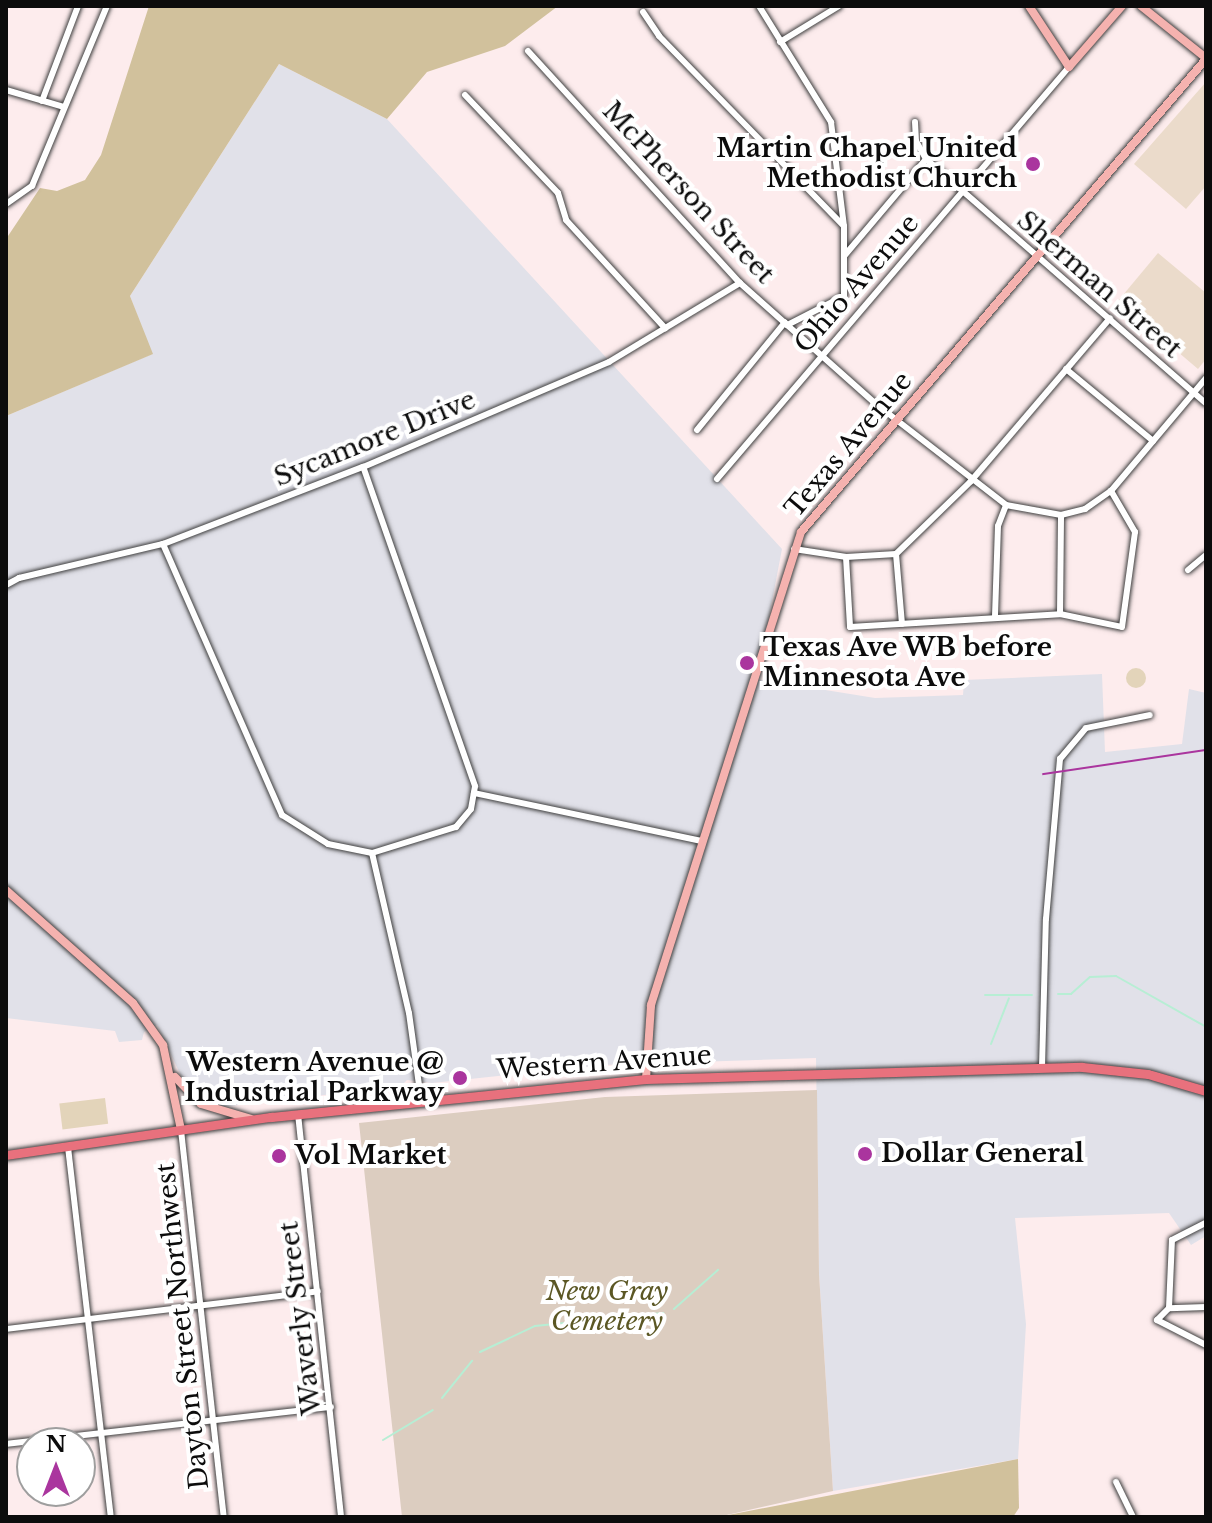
<!DOCTYPE html>
<style>
body{margin:0}
#map{position:relative;width:1212px;height:1523px;overflow:hidden;background:#fdeced;font-family:"Libre Baskerville",serif}
div>[style]{position:absolute}
.industrial>*{inset:0;background:#e1e1e9}
.green>*{inset:0;background:#e3d4ba;transform-origin:0 0}
.round{border-radius:50%}
.forest>*{inset:0;background:#d1c19c}
.cemetery>*{inset:0;background:#dccdc0}
.pitch>*{inset:0;background:#ebdbcb}
.stream>*{height:2px;margin:-1px;padding:0 1px;transform-origin:1px;border-radius:1px;background:#b7eed4}
.roads{filter:drop-shadow(0 0 2px #3f3f3f) drop-shadow(0 0 2px #3f3f3f)}
.street>*{height:6px;margin:-3px;padding:0 3px;transform-origin:3px;border-radius:3px;background:#fff}
.secondary>*{height:8px;margin:-4px;padding:0 4px;transform-origin:4px;border-radius:4px;background:#f5b2af}
.primary>*{height:9px;margin:-4.5px;padding:0 4.5px;transform-origin:4.5px;border-radius:4.5px;background:#e8717d}
.rail>*{height:2px;margin:-1px;padding:0 1px;transform-origin:1px;border-radius:1px;background:#aa359e}
.dots>*{width:22px;height:22px;translate:-50% -50%;box-sizing:border-box;border:4px solid #fff;border-radius:50%}
span{translate:-50% -50%;white-space:nowrap;text-align:center;line-height:1.15;-webkit-text-stroke:8px #fff;paint-order:stroke}
.poi-label{font-size:26px;color:#0c0c0c;font-weight:700}
.right{translate:-100% -50%;text-align:right}
.left{translate:0 -50%;text-align:left}
.street-label{font-size:26px;color:#0c0c0c}
.park-label{font-size:26px;color:#5b5724;font-style:italic}
.frame{position:absolute;inset:0;border:8px solid #0c0c0c;pointer-events:none}
.north{position:absolute;left:16px;top:1427px;width:80px;height:80px;box-sizing:border-box;background:#fff;border:2px solid #9e9e9e;border-radius:50%;rotate:0deg;font-size:22px;font-weight:700;line-height:32px;text-align:center;color:#0c0c0c}
.north::after{content:'';display:block;margin:auto;width:28px;height:36px;background:#aa359e;clip-path:polygon(50% 0,100% 100%,50% 72%,0 100%)}
</style>
<div id="map">
<div class="industrial">
<div style="clip-path:polygon(279px 64px,387px 119px,782px 549px,757px 679px,875px 698px,963px 695px,964px 680px,1102px 674px,1105px 752px,1182px 744px,1189px 689px,1206px 693px,1206px 1236px,1191px 1245px,1169px 1213px,1015px 1218px,1026px 1324px,1018px 1459px,833px 1491px,819px 1274px,816px 1058px,604px 1065px,432px 1083px,407px 1080px,401px 1086px,221px 1107px,203px 1101px,184px 1082px,157px 1025px,144px 1032px,142px 1040px,119px 1042px,115px 1031px,6px 1018px,6px 416px,152px 354px,130px 296px)"></div>
</div>
<div class="green">
<div class="round" style="left:1126px;top:668px;width:20px;height:20px"></div>
<div style="left:105px;top:1098px;width:26px;height:46px;rotate:83deg"></div>
</div>
<div class="forest">
<div style="clip-path:polygon(149px 6px,558px 6px,505px 46px,427px 72px,387px 119px,279px 64px,130px 296px,153px 354px,6px 416px,6px 239px,40px 188px,57px 191px,85px 180px,101px 155px)"></div>
<div style="clip-path:polygon(1018px 1459px,1019px 1508px,1013px 1517px,718px 1517px)"></div>
</div>
<div class="cemetery">
<div style="clip-path:polygon(817px 1090px,819px 1274px,833px 1491px,718px 1517px,402px 1517px,359px 1123px,605px 1097px)"></div>
</div>
<div class="pitch">
<div style="clip-path:polygon(1206px 82px,1206px 186px,1186px 209px,1134px 164px)"></div>
<div style="clip-path:polygon(1158px 253px,1206px 293px,1206px 359px,1198px 369px,1118px 301px)"></div>
</div>
<div class="stream">
<div style="left:1058px;top:994px;width:13px"></div>
<div style="left:1071px;top:994px;width:25px;rotate:-42deg"></div>
<div style="left:1090px;top:977px;width:26px;rotate:-2deg"></div>
<div style="left:1116px;top:976px;width:103px;rotate:29.5deg"></div>
<div style="left:985px;top:995px;width:47px"></div>
<div style="left:991px;top:1044px;width:49px;rotate:-68.6deg"></div>
<div style="left:674px;top:1309px;width:59px;rotate:-41.6deg"></div>
<div style="left:480px;top:1352px;width:61px;rotate:-25.3deg"></div>
<div style="left:535px;top:1326px;width:129px;rotate:-5.8deg"></div>
<div style="left:442px;top:1398px;width:48px;rotate:-51deg"></div>
<div style="left:383px;top:1440px;width:58px;rotate:-31deg"></div>
</div>
<div class="roads">
<div class="street">
<div style="left:759px;top:6px;width:137px;rotate:58.2deg"></div>
<div style="left:831px;top:122px;width:105px;rotate:82.9deg"></div>
<div style="left:844px;top:226px;width:70px;rotate:90deg"></div>
<div style="left:844px;top:296px;width:64px;rotate:153deg"></div>
<div style="left:643px;top:12px;width:29px;rotate:56deg"></div>
<div style="left:659px;top:36px;width:265px;rotate:45.8deg"></div>
<div style="left:780px;top:42px;width:69px;rotate:-31.4deg"></div>
<div style="left:528px;top:51px;width:314px;rotate:47.6deg"></div>
<div style="left:740px;top:283px;width:182px;rotate:41.7deg"></div>
<div style="left:876px;top:404px;width:165px;rotate:37.8deg"></div>
<div style="left:1006px;top:505px;width:56px;rotate:10.3deg"></div>
<div style="left:1061px;top:515px;width:25px;rotate:-14deg"></div>
<div style="left:1085px;top:509px;width:32px;rotate:-35deg"></div>
<div style="left:1111px;top:491px;width:148px;rotate:-49.9deg"></div>
<div style="left:6px;top:90px;width:60px;rotate:16.3deg"></div>
<div style="left:465px;top:95px;width:135px;rotate:46.5deg"></div>
<div style="left:558px;top:193px;width:28px;rotate:73deg"></div>
<div style="left:566px;top:220px;width:147px;rotate:47.5deg"></div>
<div style="left:42px;top:101px;width:102px;rotate:-69.2deg"></div>
<div style="left:915px;top:122px;width:19px;rotate:87deg"></div>
<div style="left:916px;top:141px;width:21px;rotate:61deg"></div>
<div style="left:926px;top:159px;width:371px;rotate:41.1deg"></div>
<div style="left:6px;top:204px;width:32px;rotate:-35deg"></div>
<div style="left:32px;top:186px;width:195px;rotate:-67.4deg"></div>
<div style="left:845px;top:255px;width:126px;rotate:-49.8deg"></div>
<div style="left:1066px;top:369px;width:113px;rotate:39.6deg"></div>
<div style="left:697px;top:430px;width:139px;rotate:-50.8deg"></div>
<div style="left:717px;top:479px;width:542px;rotate:-49.49deg"></div>
<div style="left:163px;top:544px;width:296px;rotate:66.3deg"></div>
<div style="left:282px;top:815px;width:54px;rotate:32.2deg"></div>
<div style="left:328px;top:844px;width:45px;rotate:11.6deg"></div>
<div style="left:372px;top:853px;width:88px;rotate:-17.2deg"></div>
<div style="left:456px;top:827px;width:23px;rotate:-50deg"></div>
<div style="left:471px;top:809px;width:23px;rotate:-80deg"></div>
<div style="left:475px;top:786px;width:338px;rotate:-109.3deg"></div>
<div style="left:794px;top:549px;width:53px;rotate:8.7deg"></div>
<div style="left:846px;top:557px;width:50px;rotate:-3.4deg"></div>
<div style="left:896px;top:554px;width:105px;rotate:-44.2deg"></div>
<div style="left:971px;top:481px;width:214px;rotate:-49.5deg"></div>
<div style="left:896px;top:554px;width:70px;rotate:85.1deg"></div>
<div style="left:846px;top:557px;width:70px;rotate:86.7deg"></div>
<div style="left:850px;top:627px;width:210px;rotate:-3.5deg"></div>
<div style="left:1060px;top:614px;width:63px;rotate:11.8deg"></div>
<div style="left:1122px;top:627px;width:96px;rotate:-82.2deg"></div>
<div style="left:1135px;top:532px;width:48px;rotate:-120.3deg"></div>
<div style="left:1188px;top:570px;width:23px;rotate:-40deg"></div>
<div style="left:6px;top:585px;width:15px;rotate:-28deg"></div>
<div style="left:19px;top:578px;width:148px;rotate:-13.3deg"></div>
<div style="left:163px;top:544px;width:214px;rotate:-21.1deg"></div>
<div style="left:363px;top:467px;width:267px;rotate:-23.1deg"></div>
<div style="left:609px;top:362px;width:153px;rotate:-31.1deg"></div>
<div style="left:1060px;top:614px;width:99px;rotate:-89.4deg"></div>
<div style="left:995px;top:616px;width:90px;rotate:-88.1deg"></div>
<div style="left:998px;top:526px;width:22px;rotate:-69deg"></div>
<div style="left:474px;top:793px;width:232px;rotate:11.9deg"></div>
<div style="left:372px;top:853px;width:164px;rotate:77deg"></div>
<div style="left:409px;top:1013px;width:88px;rotate:82.1deg"></div>
<div style="left:1042px;top:1067px;width:148px;rotate:-88.5deg"></div>
<div style="left:1046px;top:919px;width:161px;rotate:-85deg"></div>
<div style="left:1060px;top:759px;width:40px;rotate:-50deg"></div>
<div style="left:1086px;top:728px;width:65px;rotate:-11.5deg"></div>
<div style="left:298px;top:1114px;width:405px;rotate:83.9deg"></div>
<div style="left:181px;top:1130px;width:389px;rotate:83.7deg"></div>
<div style="left:68px;top:1147px;width:372px;rotate:83.4deg"></div>
<div style="left:1206px;top:1307px;width:37px;rotate:178deg"></div>
<div style="left:1169px;top:1308px;width:17px;rotate:135deg"></div>
<div style="left:1157px;top:1320px;width:55px;rotate:27deg"></div>
<div style="left:1169px;top:1308px;width:68px;rotate:-87.5deg"></div>
<div style="left:1172px;top:1240px;width:38px;rotate:-27deg"></div>
<div style="left:6px;top:1329px;width:314px;rotate:-6.9deg"></div>
<div style="left:6px;top:1444px;width:327px;rotate:-6.5deg"></div>
<div style="left:1116px;top:1482px;width:39px;rotate:64deg"></div>
</div>
<div class="secondary">
<div style="left:1029px;top:6px;width:73px;rotate:56.7deg"></div>
<div style="left:1069px;top:67px;width:81px;rotate:-49deg"></div>
<div style="left:1141px;top:6px;width:83px;rotate:38.7deg"></div>
<div style="left:6px;top:890px;width:170px;rotate:41.7deg"></div>
<div style="left:133px;top:1003px;width:52px;rotate:54.5deg"></div>
<div style="left:163px;top:1045px;width:87px;rotate:78deg"></div>
<div style="left:175px;top:1077px;width:37px;rotate:46deg"></div>
<div style="left:201px;top:1104px;width:52px;rotate:16.7deg"></div>
<div style="left:646px;top:1079px;width:74px;rotate:-86.1deg"></div>
<div style="left:651px;top:1005px;width:496px;rotate:-72.4deg"></div>
<div style="left:801px;top:532px;width:623px;rotate:-49.43deg"></div>
</div>
<div class="primary">
<div style="left:6px;top:1155px;width:268px;rotate:-8.2deg"></div>
<div style="left:271px;top:1117px;width:377px;rotate:-5.8deg"></div>
<div style="left:646px;top:1079px;width:436px;rotate:-1.6deg"></div>
<div style="left:1082px;top:1067px;width:66px;rotate:6.1deg"></div>
<div style="left:1148px;top:1074px;width:60px;rotate:16.3deg"></div>
</div>
</div>
<div class="rail">
<div style="left:1043px;top:774px;width:165px;rotate:-8.4deg"></div>
</div>
<div class="dots">
<div style="left:1033px;top:164px;background:#aa359e"></div>
<div style="left:747px;top:663px;background:#aa359e"></div>
<div style="left:460px;top:1078px;background:#aa359e"></div>
<div style="left:865px;top:1154px;background:#aa359e"></div>
<div style="left:279px;top:1156px;background:#aa359e"></div>
</div>
<div class="poi-label">
<span class="right" style="left:1017px;top:164px">Martin Chapel United<br>Methodist Church</span>
<span class="left" style="left:763px;top:663px">Texas Ave WB before<br>Minnesota Ave</span>
<span class="right" style="left:444px;top:1078px">Western Avenue @<br>Industrial Parkway</span>
<span class="left" style="left:881px;top:1154px">Dollar General</span>
<span class="left" style="left:295px;top:1156px">Vol Market</span>
</div>
<div class="street-label">
<span style="left:688px;top:193px;rotate:47deg">McPherson Street</span>
<span style="left:857px;top:284px;rotate:-49deg">Ohio Avenue</span>
<span style="left:1099px;top:285px;rotate:41deg">Sherman Street</span>
<span style="left:375px;top:439px;rotate:-22deg">Sycamore Drive</span>
<span style="left:849px;top:445px;rotate:-50deg">Texas Avenue</span>
<span style="left:604px;top:1063px;rotate:-4deg">Western Avenue</span>
<span style="left:301px;top:1318px;rotate:-97deg">Waverly Street</span>
<span style="left:183px;top:1326px;rotate:-96deg">Dayton Street Northwest</span>
</div>
<div class="park-label">
<span style="left:607px;top:1307px">New Gray<br>Cemetery</span>
</div>
<div class="frame"></div>
<div class="north">N</div>
</div>
